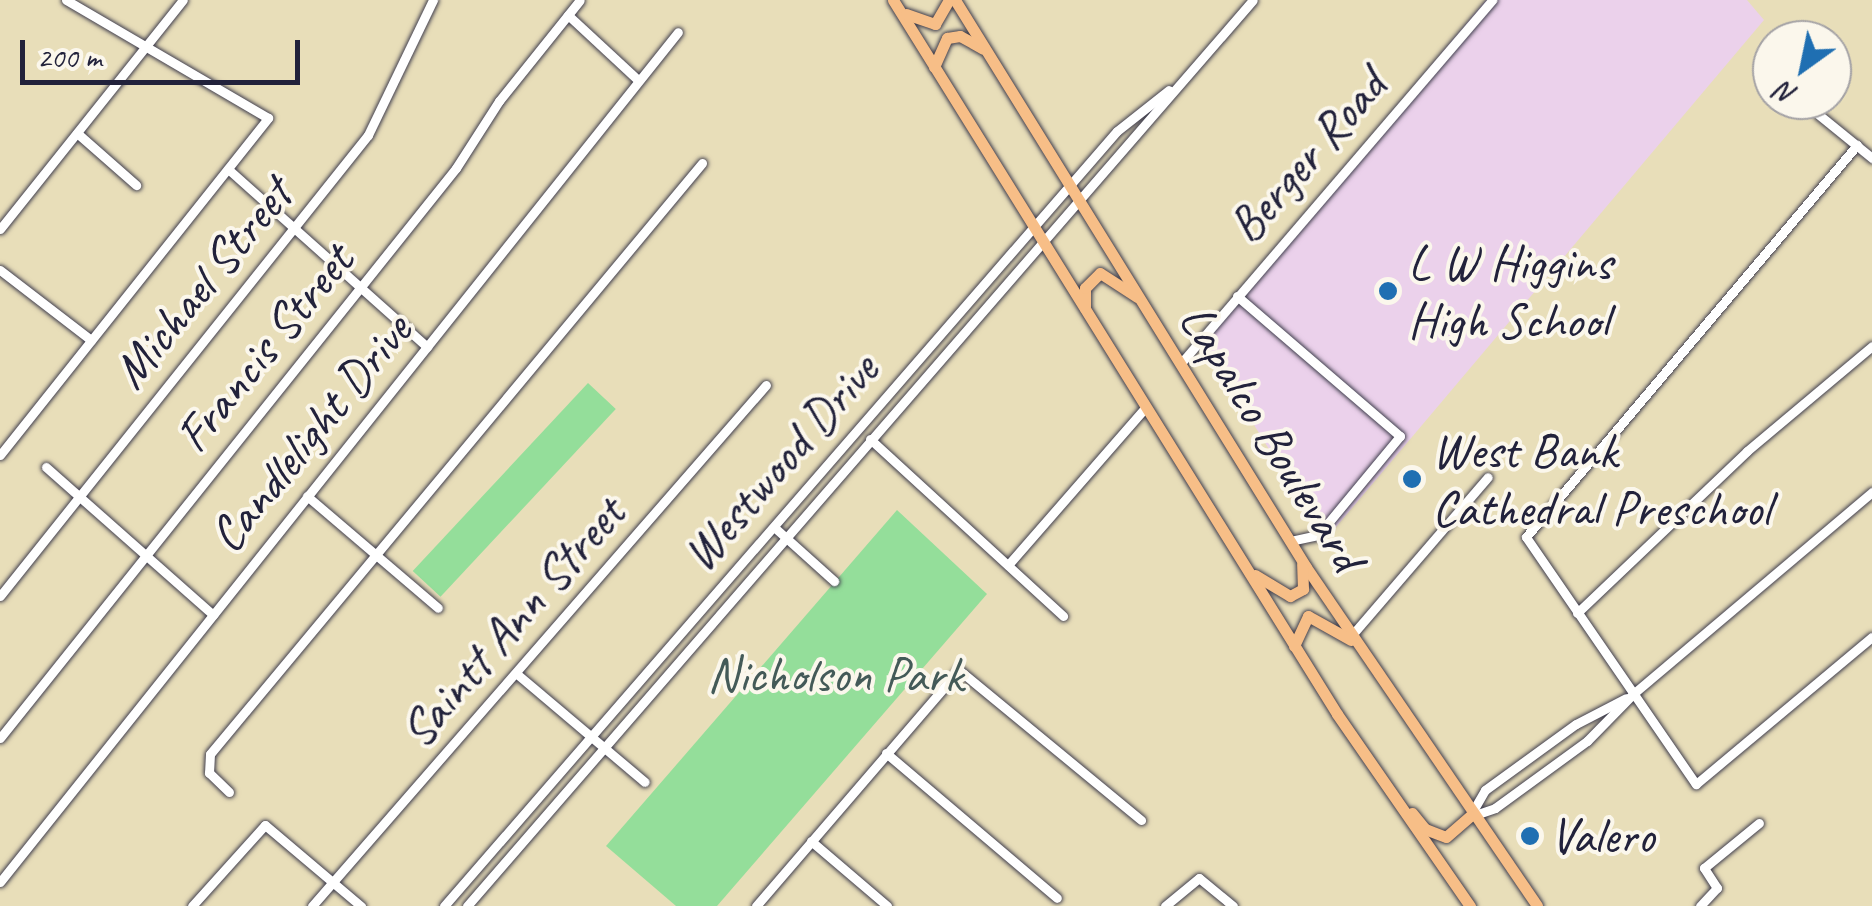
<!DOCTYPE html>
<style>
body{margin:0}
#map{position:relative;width:1872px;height:906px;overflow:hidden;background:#e8deb9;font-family:Caveat,sans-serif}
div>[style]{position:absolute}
.built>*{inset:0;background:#ebd1eb}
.green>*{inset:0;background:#94de9a;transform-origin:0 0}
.roads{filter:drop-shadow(0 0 2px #403e4e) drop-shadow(0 0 2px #403e4e)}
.minor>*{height:9px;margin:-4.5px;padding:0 4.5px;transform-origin:4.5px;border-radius:4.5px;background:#fff}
.major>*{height:11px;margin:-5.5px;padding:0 5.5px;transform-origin:5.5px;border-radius:5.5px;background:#f7be87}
.dots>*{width:28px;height:28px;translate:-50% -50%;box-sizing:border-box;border:5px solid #fbf7ec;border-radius:50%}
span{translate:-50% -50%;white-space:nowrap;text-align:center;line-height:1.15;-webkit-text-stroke:8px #fbf7ec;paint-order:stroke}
.street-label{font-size:50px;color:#22223b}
.poi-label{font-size:50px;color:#22223b}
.left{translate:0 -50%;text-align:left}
.park-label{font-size:50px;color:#445a58}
.north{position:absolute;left:1752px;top:20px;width:100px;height:100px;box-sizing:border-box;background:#fbf7ec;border:2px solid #a4a2a5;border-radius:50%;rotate:213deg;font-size:28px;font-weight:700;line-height:40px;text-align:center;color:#22223b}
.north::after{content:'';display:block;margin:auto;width:35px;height:45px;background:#1f6fb2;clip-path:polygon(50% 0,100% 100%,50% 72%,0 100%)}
.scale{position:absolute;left:20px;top:40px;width:280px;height:45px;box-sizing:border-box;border:5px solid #22223b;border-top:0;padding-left:12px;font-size:30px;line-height:35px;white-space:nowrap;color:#22223b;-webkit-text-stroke:8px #fbf7ec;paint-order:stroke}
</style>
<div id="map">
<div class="built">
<div style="clip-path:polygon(1486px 0,1747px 0,1764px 20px,1325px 540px,1201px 339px)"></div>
</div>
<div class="green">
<div style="left:588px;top:383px;width:38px;height:257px;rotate:43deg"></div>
<div style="clip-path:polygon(897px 510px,987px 594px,717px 906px,676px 906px,606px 846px)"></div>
</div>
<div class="roads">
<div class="minor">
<div style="left:568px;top:15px;width:96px;rotate:42.9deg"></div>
<div style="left:1818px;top:114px;width:70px;rotate:39.2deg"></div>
<div style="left:77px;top:133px;width:79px;rotate:41.4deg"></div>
<div style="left:1857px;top:145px;width:513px;rotate:130.18deg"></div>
<div style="left:1526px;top:537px;width:300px;rotate:55.5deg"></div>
<div style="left:1696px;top:784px;width:229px;rotate:-39.9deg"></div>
<div style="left:228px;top:169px;width:267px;rotate:41.8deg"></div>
<div style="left:0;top:229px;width:293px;rotate:-51.4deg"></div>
<div style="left:0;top:270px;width:115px;rotate:37.6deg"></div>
<div style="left:1237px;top:296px;width:215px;rotate:40.7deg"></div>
<div style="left:1400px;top:436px;width:129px;rotate:129.6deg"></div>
<div style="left:1318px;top:535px;width:29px;rotate:168deg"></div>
<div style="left:1182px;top:362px;width:477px;rotate:-49.4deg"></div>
<div style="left:870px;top:439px;width:262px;rotate:42.5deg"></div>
<div style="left:0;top:455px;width:431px;rotate:-51.5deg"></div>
<div style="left:268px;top:118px;width:234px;rotate:-149.7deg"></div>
<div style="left:46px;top:467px;width:223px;rotate:41.5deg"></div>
<div style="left:307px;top:496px;width:172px;rotate:40.5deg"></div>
<div style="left:774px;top:527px;width:81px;rotate:42deg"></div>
<div style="left:1008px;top:565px;width:210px;rotate:-48.9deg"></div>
<div style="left:0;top:596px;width:590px;rotate:-51.4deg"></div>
<div style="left:368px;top:135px;width:150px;rotate:-64.3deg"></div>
<div style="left:1577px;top:613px;width:235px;rotate:-43.6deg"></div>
<div style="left:1747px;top:451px;width:163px;rotate:-40deg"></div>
<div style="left:1352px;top:635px;width:208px;rotate:-49.3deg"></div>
<div style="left:517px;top:674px;width:167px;rotate:40.2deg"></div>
<div style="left:0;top:738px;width:730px;rotate:-51.34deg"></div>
<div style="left:456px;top:168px;width:80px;rotate:-57.3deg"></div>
<div style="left:499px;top:101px;width:129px;rotate:-51.3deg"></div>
<div style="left:886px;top:753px;width:224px;rotate:40.3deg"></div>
<div style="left:229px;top:792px;width:28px;rotate:-136deg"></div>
<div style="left:209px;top:773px;width:19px;rotate:-87deg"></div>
<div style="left:210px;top:754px;width:769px;rotate:-50.22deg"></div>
<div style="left:1470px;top:816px;width:30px;rotate:-60deg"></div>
<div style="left:1485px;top:790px;width:112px;rotate:-36deg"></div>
<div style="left:1576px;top:724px;width:56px;rotate:-27.5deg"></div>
<div style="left:1472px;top:816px;width:24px;rotate:-19deg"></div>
<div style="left:1495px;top:808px;width:114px;rotate:-36.1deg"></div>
<div style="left:1587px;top:741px;width:66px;rotate:-45.6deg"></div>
<div style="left:1633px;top:694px;width:313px;rotate:-40.2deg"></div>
<div style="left:811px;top:841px;width:100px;rotate:40.5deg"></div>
<div style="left:0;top:882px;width:1087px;rotate:-51.42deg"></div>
<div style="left:192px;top:906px;width:109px;rotate:-48deg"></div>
<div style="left:265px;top:825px;width:126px;rotate:40.2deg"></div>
<div style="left:312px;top:906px;width:691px;rotate:-48.93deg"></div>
<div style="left:444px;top:906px;width:1026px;rotate:-49.03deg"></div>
<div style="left:1117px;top:131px;width:66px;rotate:-38.3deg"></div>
<div style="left:467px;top:906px;width:1199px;rotate:-49.06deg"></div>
<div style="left:756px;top:906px;width:311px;rotate:-49.3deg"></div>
<div style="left:959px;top:670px;width:236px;rotate:39.5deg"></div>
<div style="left:1165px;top:906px;width:44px;rotate:-39.5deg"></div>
<div style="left:1199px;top:878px;width:44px;rotate:39.5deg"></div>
<div style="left:1700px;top:906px;width:25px;rotate:-47deg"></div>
<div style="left:1717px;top:888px;width:24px;rotate:-123deg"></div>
<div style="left:1704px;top:868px;width:71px;rotate:-39.3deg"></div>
</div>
<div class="major">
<div style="left:893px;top:0;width:841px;rotate:58.12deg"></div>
<div style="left:1337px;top:714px;width:234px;rotate:55.3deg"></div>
<div style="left:955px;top:0;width:667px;rotate:58.24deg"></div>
<div style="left:1306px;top:567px;width:410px;rotate:55.7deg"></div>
<div style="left:906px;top:14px;width:31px;rotate:19deg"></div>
<div style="left:935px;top:24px;width:28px;rotate:-60deg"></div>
<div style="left:934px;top:67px;width:32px;rotate:-66deg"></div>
<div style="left:947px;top:38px;width:13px;rotate:-9deg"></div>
<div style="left:960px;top:36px;width:26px;rotate:29deg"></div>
<div style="left:1085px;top:308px;width:20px;rotate:-90deg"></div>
<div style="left:1085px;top:288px;width:21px;rotate:-45deg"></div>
<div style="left:1100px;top:273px;width:44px;rotate:33deg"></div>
<div style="left:1255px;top:575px;width:41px;rotate:31deg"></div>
<div style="left:1290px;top:596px;width:15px;rotate:-28deg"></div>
<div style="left:1303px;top:589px;width:25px;rotate:-92deg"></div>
<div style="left:1294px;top:646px;width:33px;rotate:-65deg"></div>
<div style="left:1308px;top:616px;width:49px;rotate:29.2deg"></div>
<div style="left:1412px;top:813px;width:21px;rotate:51deg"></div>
<div style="left:1425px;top:829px;width:22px;rotate:21deg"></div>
<div style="left:1446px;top:837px;width:32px;rotate:-41deg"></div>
</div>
</div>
<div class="dots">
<div style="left:1388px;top:291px;background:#1f6fb2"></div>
<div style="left:1412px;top:479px;background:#1f6fb2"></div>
<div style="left:1530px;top:836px;background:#1f6fb2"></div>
</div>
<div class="street-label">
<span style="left:1307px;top:156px;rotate:-49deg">Berger Road</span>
<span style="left:202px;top:283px;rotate:-51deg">Michael Street</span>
<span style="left:264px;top:348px;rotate:-51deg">Francis Street</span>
<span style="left:310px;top:433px;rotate:-51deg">Candlelight Drive</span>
<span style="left:1272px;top:437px;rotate:58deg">Lapalco Boulevard</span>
<span style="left:780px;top:462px;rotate:-49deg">Westwood Drive</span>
<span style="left:512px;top:622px;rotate:-49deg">Saintt Ann Street</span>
</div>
<div class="poi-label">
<span class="left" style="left:1408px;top:291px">L W Higgins<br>High School</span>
<span class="left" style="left:1432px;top:479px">West Bank<br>Cathedral Preschool</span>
<span class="left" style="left:1550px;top:836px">Valero</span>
</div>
<div class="park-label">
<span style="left:835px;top:675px">Nicholson Park</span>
</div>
<div class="north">N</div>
<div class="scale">200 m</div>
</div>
